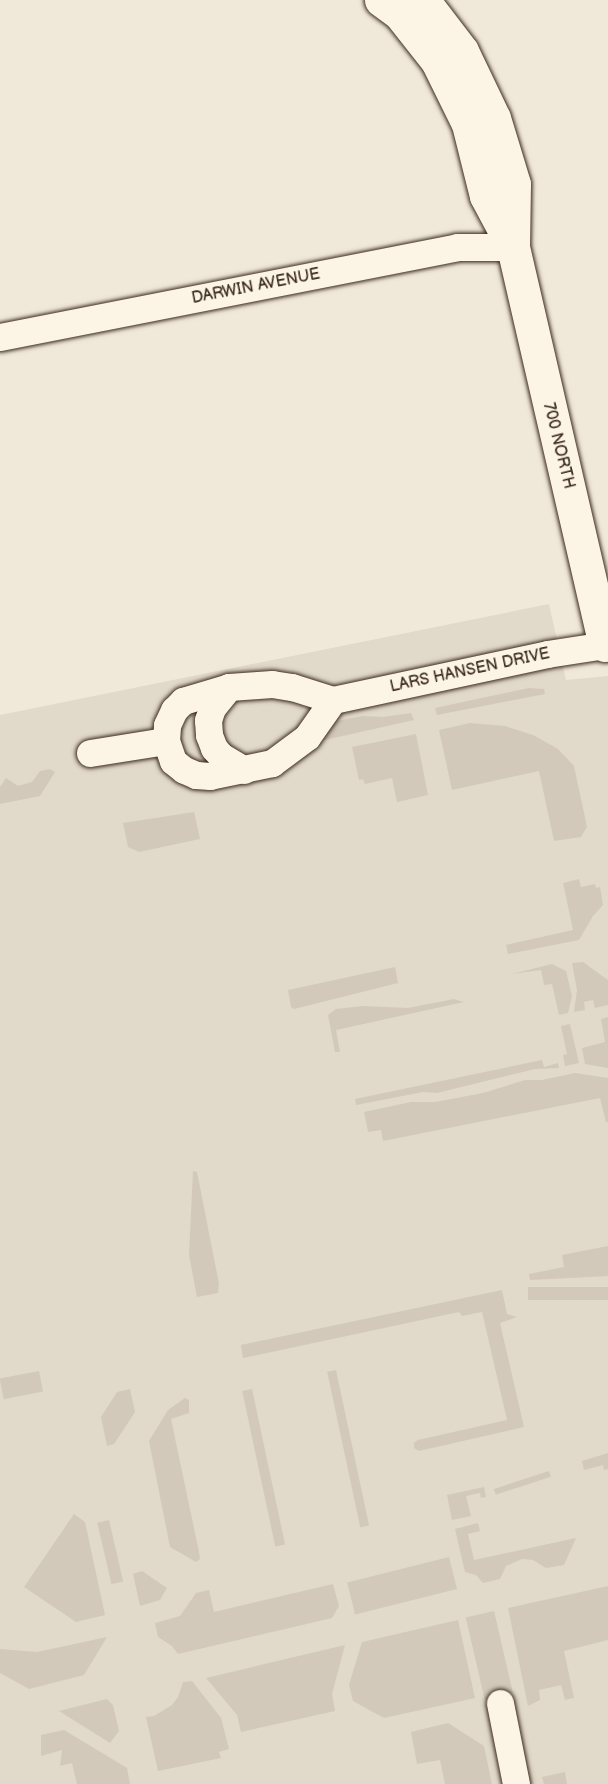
<!DOCTYPE html>
<style>
body{margin:0}
#map{position:relative;width:608px;height:1784px;overflow:hidden;background:#f0e9d9;font-family:"Balsamiq Sans",sans-serif}
div>[style]{position:absolute}
.built>*{inset:0;background:#e1d9c9}
.green>*{inset:0;background:#d2c9ba;transform-origin:0 0}
.roads{filter:drop-shadow(0 0 2px #3b2a1e) drop-shadow(0 0 2px #3b2a1e)}
.minor>*{height:27px;margin:-13.5px;padding:0 13.5px;transform-origin:13.5px;border-radius:13.5px;background:#fcf5e5}
.secondary>*{height:33px;margin:-16.5px;padding:0 16.5px;transform-origin:16.5px;border-radius:16.5px;background:#fcf5e5}
span{translate:-50% -50%;white-space:nowrap;text-align:center;line-height:1.15;-webkit-text-stroke:4.5px #fcf5e5;paint-order:stroke}
.street-label{font-size:16px;color:#3b2a1e}
</style>
<div id="map">
<div class="built">
<div style="clip-path:polygon(549px 604px,566px 680px,608px 676px,608px 1784px,0 1784px,0 715px)"></div>
</div>
<div class="green">
<div style="clip-path:polygon(529px 688px,544px 689px,545px 694px,437px 715px,435px 708px)"></div>
<div style="clip-path:polygon(411px 713px,414px 720px,316px 742px,325px 728px,337px 721px,363px 716px,383px 717px)"></div>
<div style="clip-path:polygon(470px 723px,505px 726px,533px 735px,558px 749px,574px 766px,587px 827px,581px 837px,554px 841px,539px 771px,452px 790px,439px 730px)"></div>
<div style="clip-path:polygon(416px 734px,428px 795px,397px 802px,392px 778px,365px 784px,363px 779px,359px 780px,352px 747px)"></div>
<div style="clip-path:polygon(50px 769px,55px 772px,40px 796px,0 804px,0 787px,6px 778px,18px 786px,32px 782px,40px 771px)"></div>
<div style="clip-path:polygon(194px 812px,200px 839px,139px 852px,128px 847px,123px 823px)"></div>
<div style="clip-path:polygon(579px 879px,581px 887px,595px 884px,596px 888px,600px 887px,603px 905px,593px 916px,579px 940px,508px 954px,506px 945px,573px 930px,563px 883px)"></div>
<div style="clip-path:polygon(583px 962px,608px 980px,608px 1005px,595px 1008px,593px 1000px,584px 1002px,585px 1010px,574px 1012px,577px 990px,572px 963px)"></div>
<div style="clip-path:polygon(552px 964px,566px 971px,572px 996px,568px 1013px,559px 1015px,552px 984px,544px 985px,541px 970px,512px 974px)"></div>
<div style="clip-path:polygon(395px 967px,398px 983px,294px 1009px,291px 1007px,288px 990px)"></div>
<div style="clip-path:polygon(454px 999px,464px 1002px,336px 1030px,340px 1052px,335px 1052px,328px 1015px,336px 1009px,363px 1006px,408px 1008px)"></div>
<div style="clip-path:polygon(608px 1017px,608px 1068px,585px 1064px,582px 1048px,605px 1042px,601px 1019px)"></div>
<div style="clip-path:polygon(570px 1024px,579px 1063px,565px 1066px,563px 1055px,567px 1054px,561px 1026px)"></div>
<div style="clip-path:polygon(542px 1060px,544px 1067px,558px 1063px,559px 1068px,535px 1069px,437px 1093px,423px 1092px,356px 1105px,355px 1099px)"></div>
<div style="clip-path:polygon(575px 1073px,608px 1078px,608px 1122px,606px 1122px,600px 1098px,383px 1141px,381px 1130px,368px 1132px,364px 1112px,411px 1102px,435px 1102px,483px 1093px,525px 1080px,542px 1080px)"></div>
<div style="clip-path:polygon(193px 1171px,197px 1172px,219px 1284px,218px 1293px,197px 1297px,189px 1255px)"></div>
<div style="clip-path:polygon(608px 1246px,608px 1276px,530px 1280px,529px 1274px,564px 1267px,562px 1255px)"></div>
<div style="left:608px;top:1287px;width:13px;height:80px;rotate:90deg"></div>
<div style="clip-path:polygon(502px 1290px,507px 1314px,517px 1317px,500px 1323px,524px 1427px,419px 1451px,414px 1448px,414px 1443px,418px 1440px,507px 1420px,482px 1312px,462px 1316px,459px 1312px,243px 1358px,241px 1345px)"></div>
<div style="left:336px;top:1370px;width:159px;height:9px;rotate:78deg"></div>
<div style="left:39px;top:1371px;width:21px;height:40px;rotate:79deg"></div>
<div style="clip-path:polygon(130px 1389px,135px 1412px,114px 1444px,107px 1446px,101px 1417px,117px 1392px)"></div>
<div style="left:252px;top:1389px;width:159px;height:10px;rotate:78deg"></div>
<div style="clip-path:polygon(185px 1398px,189px 1400px,189px 1413px,171px 1419px,199px 1552px,200px 1559px,196px 1562px,170px 1547px,149px 1441px,168px 1410px)"></div>
<div style="clip-path:polygon(608px 1453px,608px 1469px,604px 1470px,603px 1465px,584px 1470px,582px 1461px)"></div>
<div style="left:549px;top:1471px;width:6px;height:58px;rotate:72deg"></div>
<div style="clip-path:polygon(484px 1487px,486px 1497px,481px 1498px,480px 1493px,466px 1496px,471px 1516px,452px 1520px,447px 1495px)"></div>
<div style="clip-path:polygon(74px 1514px,85px 1522px,105px 1615px,76px 1622px,24px 1587px)"></div>
<div style="left:109px;top:1520px;width:63px;height:12px;rotate:77deg"></div>
<div style="clip-path:polygon(478px 1523px,480px 1531px,468px 1534px,474px 1560px,576px 1538px,564px 1565px,546px 1568px,533px 1560px,522px 1559px,506px 1566px,500px 1579px,483px 1583px,476px 1575px,465px 1572px,455px 1529px)"></div>
<div style="left:449px;top:1557px;width:33px;height:105px;rotate:76deg"></div>
<div style="clip-path:polygon(142px 1571px,167px 1588px,160px 1600px,140px 1606px,133px 1574px)"></div>
<div style="clip-path:polygon(333px 1584px,339px 1606px,332px 1618px,178px 1654px,172px 1646px,158px 1637px,155px 1623px,180px 1616px,196px 1593px,209px 1590px,214px 1612px)"></div>
<div style="clip-path:polygon(608px 1586px,608px 1640px,564px 1651px,574px 1698px,565px 1700px,561px 1685px,539px 1690px,540px 1700px,528px 1706px,508px 1608px)"></div>
<div style="left:494px;top:1611px;width:84px;height:29px;rotate:77deg"></div>
<div style="clip-path:polygon(458px 1620px,475px 1698px,384px 1718px,353px 1701px,349px 1685px,362px 1642px)"></div>
<div style="clip-path:polygon(107px 1637px,84px 1675px,29px 1689px,0 1673px,0 1649px,37px 1652px)"></div>
<div style="clip-path:polygon(345px 1645px,332px 1694px,335px 1711px,241px 1732px,237px 1715px,206px 1678px)"></div>
<div style="clip-path:polygon(192px 1681px,221px 1718px,229px 1749px,219px 1752px,221px 1758px,158px 1771px,146px 1717px,154px 1716px,172px 1705px,178px 1697px,183px 1682px)"></div>
<div style="clip-path:polygon(107px 1699px,113px 1705px,119px 1731px,110px 1743px,59px 1711px)"></div>
<div style="clip-path:polygon(448px 1723px,484px 1746px,492px 1784px,445px 1784px,440px 1760px,417px 1764px,411px 1732px)"></div>
<div style="clip-path:polygon(64px 1730px,127px 1768px,130px 1784px,77px 1784px,72px 1763px,60px 1766px,62px 1750px,41px 1756px,41px 1735px)"></div>
<div style="clip-path:polygon(565px 1772px,567px 1784px,544px 1784px,542px 1777px)"></div>
</div>
<div class="roads">
<div class="minor">
<div style="left:0;top:337px;width:466px;rotate:-11.1deg"></div>
<div style="left:457px;top:247px;width:56px"></div>
<div style="left:229px;top:687px;width:27px;rotate:129deg"></div>
<div style="left:212px;top:708px;width:13px;rotate:108deg"></div>
<div style="left:208px;top:720px;width:15px;rotate:86deg"></div>
<div style="left:209px;top:735px;width:14px;rotate:69deg"></div>
<div style="left:214px;top:748px;width:11px;rotate:49deg"></div>
<div style="left:221px;top:756px;width:27px;rotate:31deg"></div>
<div style="left:333px;top:700px;width:45px;rotate:125.1deg"></div>
<div style="left:307px;top:737px;width:44px;rotate:143.4deg"></div>
<div style="left:272px;top:763px;width:63px;rotate:168.2deg"></div>
<div style="left:210px;top:776px;width:14px;rotate:-176deg"></div>
<div style="left:196px;top:775px;width:13px;rotate:-157deg"></div>
<div style="left:184px;top:770px;width:14px;rotate:-141deg"></div>
<div style="left:173px;top:761px;width:21px;rotate:-109deg"></div>
<div style="left:166px;top:741px;width:16px;rotate:-86deg"></div>
<div style="left:167px;top:725px;width:17px;rotate:-65deg"></div>
<div style="left:174px;top:710px;width:13px;rotate:-45deg"></div>
<div style="left:183px;top:701px;width:48px;rotate:-16.9deg"></div>
<div style="left:229px;top:687px;width:43px;rotate:-4deg"></div>
<div style="left:272px;top:684px;width:20px;rotate:9deg"></div>
<div style="left:292px;top:687px;width:43px;rotate:17.6deg"></div>
<div style="left:333px;top:700px;width:219px;rotate:-12.1deg"></div>
<div style="left:547px;top:654px;width:59px;rotate:-8.8deg"></div>
<div style="left:90px;top:753px;width:77px;rotate:-9deg"></div>
<div style="left:500px;top:1703px;width:83px;rotate:78.8deg"></div>
</div>
<div class="secondary">
<div style="left:381px;top:0;width:24px;rotate:36deg"></div>
<div style="left:400px;top:14px;width:60px;rotate:51.8deg"></div>
<div style="left:437px;top:61px;width:70px;rotate:63.8deg"></div>
<div style="left:468px;top:124px;width:74px;rotate:76deg"></div>
<div style="left:486px;top:196px;width:53px;rotate:62deg"></div>
<div style="left:423px;top:0;width:64px;rotate:52.6deg"></div>
<div style="left:462px;top:51px;width:74px;rotate:64.5deg"></div>
<div style="left:494px;top:118px;width:69px;rotate:73.1deg"></div>
<div style="left:514px;top:184px;width:63px;rotate:90.9deg"></div>
<div style="left:513px;top:247px;width:408px;rotate:77deg"></div>
<div style="left:605px;top:645px;width:3px;rotate:-18deg"></div>
</div>
</div>
<div class="street-label">
<span style="left:256px;top:287px;rotate:-11deg">DARWIN AVENUE</span>
<span style="left:558px;top:446px;rotate:76deg">700 NORTH</span>
<span style="left:470px;top:671px;rotate:-12deg">LARS HANSEN DRIVE</span>
</div>
</div>
